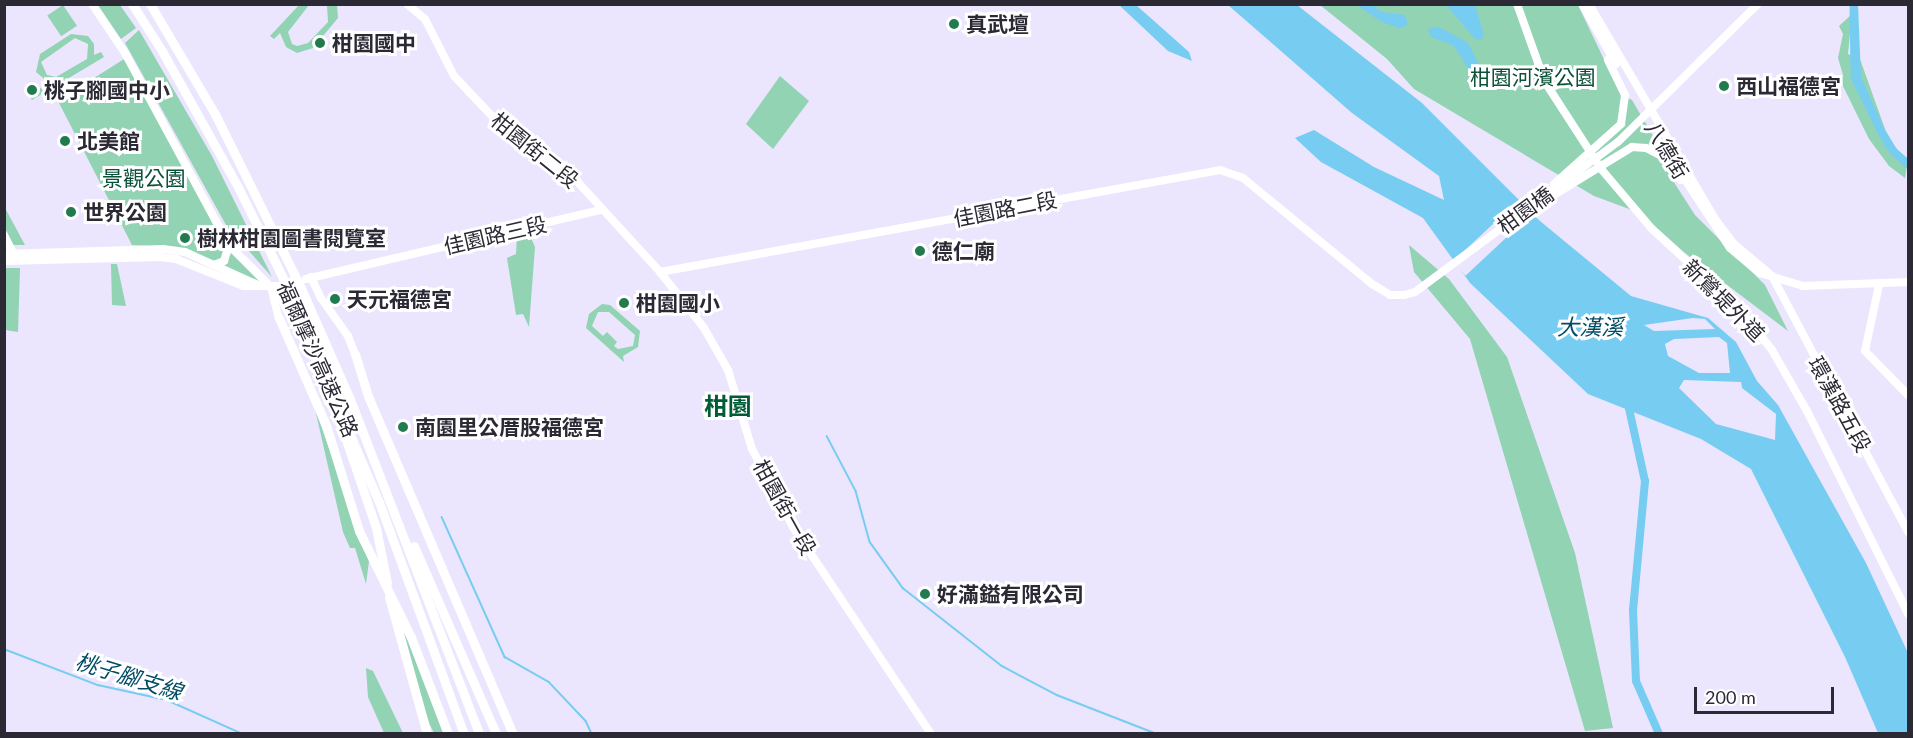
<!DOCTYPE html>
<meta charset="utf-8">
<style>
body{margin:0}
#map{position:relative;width:1913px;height:738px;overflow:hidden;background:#ebe6fe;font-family:Lato,"Noto Sans TC",sans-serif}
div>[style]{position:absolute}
.green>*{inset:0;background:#91d3b3;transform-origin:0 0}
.water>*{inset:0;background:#77ccf1}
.pier>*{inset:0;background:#ebe6fe;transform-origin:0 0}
.stream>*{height:1.5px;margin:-0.75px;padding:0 0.75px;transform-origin:0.75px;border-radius:0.75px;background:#77ccf1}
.river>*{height:8px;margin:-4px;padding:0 4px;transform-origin:4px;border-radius:4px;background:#77ccf1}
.secondary>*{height:8px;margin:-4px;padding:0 4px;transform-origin:4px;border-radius:4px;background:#fff}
.highway>*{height:9px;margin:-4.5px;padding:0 4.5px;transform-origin:4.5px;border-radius:4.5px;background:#fff}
.dots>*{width:16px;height:16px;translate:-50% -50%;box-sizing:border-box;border:3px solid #fff;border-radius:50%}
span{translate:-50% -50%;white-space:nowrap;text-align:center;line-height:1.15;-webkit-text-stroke:6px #fff;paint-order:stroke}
.poi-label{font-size:21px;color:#2b2934;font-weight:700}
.left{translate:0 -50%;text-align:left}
.park-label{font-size:21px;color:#0b5038}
.street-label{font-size:21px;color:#2b2934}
.water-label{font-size:22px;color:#004c65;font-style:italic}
.quarter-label{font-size:24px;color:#005c36;font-weight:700}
.frame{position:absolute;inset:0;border:6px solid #2b2934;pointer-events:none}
.scale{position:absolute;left:1694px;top:687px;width:140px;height:27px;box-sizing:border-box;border:3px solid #2b2934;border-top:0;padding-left:8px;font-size:18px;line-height:21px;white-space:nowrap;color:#2b2934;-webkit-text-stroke:4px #fff;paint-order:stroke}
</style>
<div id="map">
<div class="green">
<div style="left:63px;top:5px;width:25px;height:19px;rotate:56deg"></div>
<div style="clip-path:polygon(98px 5px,120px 5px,136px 28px,121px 39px)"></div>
<div style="clip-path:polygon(299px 5px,309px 5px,288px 32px,292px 44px,297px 46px,308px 43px,328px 22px,327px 5px,337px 5px,338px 18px,313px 48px,297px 53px,286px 47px,280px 33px,274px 39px,270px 36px)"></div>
<div style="clip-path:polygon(1320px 5px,1578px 5px,1621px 95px,1632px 100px,1656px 141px,1668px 173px,1695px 215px,1765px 285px,1788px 331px,1685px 253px,1640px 213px,1594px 196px,1414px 89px,1387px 59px)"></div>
<div style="clip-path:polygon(1852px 14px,1848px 54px,1860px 59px,1890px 143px,1908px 159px,1905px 178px,1889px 166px,1869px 139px,1839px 78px,1843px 75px,1838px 58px,1843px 34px,1839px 26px)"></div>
<div style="clip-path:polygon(139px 30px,212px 156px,272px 277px,226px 225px,125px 43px)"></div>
<div style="clip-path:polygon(evenodd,71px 34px,88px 36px,94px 44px,94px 55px,101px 52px,104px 57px,32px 100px,29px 95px,49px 83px,36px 72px,40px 54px,71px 34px,75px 38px,88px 44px,87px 59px,56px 77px,47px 75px,41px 62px,75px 38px)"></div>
<div style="clip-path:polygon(124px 59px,185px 167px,225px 249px,224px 258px,215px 261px,174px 247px,132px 245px,58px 101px)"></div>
<div style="clip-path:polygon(780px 76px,809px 101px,773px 149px,746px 124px)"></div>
<div style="clip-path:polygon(4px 206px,25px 245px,13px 245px,5px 228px)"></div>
<div style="clip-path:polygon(529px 233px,535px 247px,529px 327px,523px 314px,516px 315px,507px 258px,516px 254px,517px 235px)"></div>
<div style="clip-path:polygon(1409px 245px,1449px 279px,1507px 357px,1575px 553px,1613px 728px,1585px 731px,1470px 339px,1414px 272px)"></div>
<div style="clip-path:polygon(231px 253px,259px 281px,245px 279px,224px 265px)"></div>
<div style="clip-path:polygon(111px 264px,117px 264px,126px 306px,112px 305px)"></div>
<div style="clip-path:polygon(5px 268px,20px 268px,18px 332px,5px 330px)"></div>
<div style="clip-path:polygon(evenodd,602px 304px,610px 305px,640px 331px,638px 347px,623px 356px,624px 362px,586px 328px,589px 314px,602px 304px,598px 312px,609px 312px,635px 335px,633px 346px,618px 349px,614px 346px,617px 342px,607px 332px,603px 336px,592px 326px,598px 312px)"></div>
<div style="clip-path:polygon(315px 409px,369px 561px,366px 584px,355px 548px,350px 548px,343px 532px)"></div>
<div style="clip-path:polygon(400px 625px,407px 639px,443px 733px,434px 733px,429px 723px)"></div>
<div style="clip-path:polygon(366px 668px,373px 671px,403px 733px,384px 733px,368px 697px)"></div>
</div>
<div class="water">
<div style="clip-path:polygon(1119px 5px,1136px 5px,1189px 52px,1192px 61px,1168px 51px)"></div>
<div style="clip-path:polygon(evenodd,1228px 5px,1297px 5px,1422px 103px,1540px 221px,1631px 296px,1708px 318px,1736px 342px,1757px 381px,1778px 405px,1866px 563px,1908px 653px,1908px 733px,1878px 733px,1845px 657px,1751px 469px,1701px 439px,1588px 394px,1470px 283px,1423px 218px,1321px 162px,1295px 138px,1314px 130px,1374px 167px,1444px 200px,1439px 176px,1352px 113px,1228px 5px,1693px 318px,1705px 319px,1715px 329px,1654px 331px,1644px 325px,1693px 318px,1228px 5px,1719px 337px,1727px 343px,1730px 373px,1699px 373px,1668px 356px,1665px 344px,1674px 339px,1719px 337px,1228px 5px,1684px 380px,1741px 382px,1742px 388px,1776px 414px,1775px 440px,1716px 424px,1679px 388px,1684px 380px)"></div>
<div style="clip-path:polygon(1357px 5px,1373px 5px,1381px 12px,1405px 15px,1408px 25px,1399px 28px,1382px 22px)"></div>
<div style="clip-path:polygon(1446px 5px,1475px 5px,1484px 35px,1481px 40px,1475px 39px)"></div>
<div style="clip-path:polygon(1439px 27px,1468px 43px,1485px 76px,1471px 72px,1453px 45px,1431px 37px,1428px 29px)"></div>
</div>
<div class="pier">
<div style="left:1522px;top:197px;width:19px;height:95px;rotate:47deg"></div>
</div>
<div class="stream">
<div style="left:1851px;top:4px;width:74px;rotate:89.2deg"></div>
<div style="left:1852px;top:78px;width:76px;rotate:63.4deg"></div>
<div style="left:1886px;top:146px;width:30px;rotate:44deg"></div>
<div style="left:827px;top:436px;width:62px;rotate:62.2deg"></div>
<div style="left:856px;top:491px;width:53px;rotate:74.6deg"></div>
<div style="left:870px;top:542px;width:57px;rotate:54.3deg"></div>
<div style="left:903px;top:588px;width:126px;rotate:38.2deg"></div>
<div style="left:1002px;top:666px;width:62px;rotate:27.8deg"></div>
<div style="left:1057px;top:695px;width:107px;rotate:21.3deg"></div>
<div style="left:442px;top:517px;width:154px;rotate:65.8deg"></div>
<div style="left:505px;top:657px;width:51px;rotate:29.6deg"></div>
<div style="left:549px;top:682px;width:54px;rotate:46.5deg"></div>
<div style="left:586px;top:721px;width:14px;rotate:65deg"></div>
<div style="left:4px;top:649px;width:101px;rotate:21deg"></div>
<div style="left:98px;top:685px;width:71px;rotate:12.3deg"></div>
<div style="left:167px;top:700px;width:83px;rotate:24.1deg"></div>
</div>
<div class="river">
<div style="left:1854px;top:4px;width:74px;rotate:87.7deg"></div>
<div style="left:1857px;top:78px;width:56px;rotate:65.7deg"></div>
<div style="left:1880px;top:129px;width:27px;rotate:59deg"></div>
<div style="left:1894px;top:152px;width:18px;rotate:41deg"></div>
<div style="left:1628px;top:404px;width:79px;rotate:77.6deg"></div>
<div style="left:1645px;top:481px;width:130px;rotate:95.3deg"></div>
<div style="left:1633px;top:610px;width:71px;rotate:87.6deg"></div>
<div style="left:1636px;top:681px;width:58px;rotate:66.5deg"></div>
</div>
<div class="secondary">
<div style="left:92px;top:4px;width:59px;rotate:56deg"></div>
<div style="left:125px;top:53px;width:218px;rotate:61.6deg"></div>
<div style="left:229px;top:245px;width:59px;rotate:45deg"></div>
<div style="left:407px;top:4px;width:23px;rotate:40deg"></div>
<div style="left:425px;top:19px;width:64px;rotate:63deg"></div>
<div style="left:454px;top:76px;width:80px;rotate:46.5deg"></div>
<div style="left:509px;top:134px;width:78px;rotate:34.1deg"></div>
<div style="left:574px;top:178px;width:127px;rotate:47.5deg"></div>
<div style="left:660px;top:272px;width:71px;rotate:51.8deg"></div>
<div style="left:704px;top:328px;width:48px;rotate:60.3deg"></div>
<div style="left:728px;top:370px;width:83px;rotate:73.1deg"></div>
<div style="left:752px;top:449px;width:88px;rotate:62.3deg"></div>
<div style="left:793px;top:527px;width:249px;rotate:56.3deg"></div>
<div style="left:1517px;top:4px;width:83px;rotate:70.3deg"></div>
<div style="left:1545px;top:82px;width:105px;rotate:57.1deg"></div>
<div style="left:1602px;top:170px;width:77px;rotate:49.7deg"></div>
<div style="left:1652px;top:229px;width:120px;rotate:42.6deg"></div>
<div style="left:1740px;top:310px;width:51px;rotate:51.3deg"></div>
<div style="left:1772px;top:350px;width:70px;rotate:60.2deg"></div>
<div style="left:1807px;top:411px;width:227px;rotate:63.5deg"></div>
<div style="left:1582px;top:4px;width:69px;rotate:60.5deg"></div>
<div style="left:1589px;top:4px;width:249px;rotate:59.6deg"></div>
<div style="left:1715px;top:219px;width:30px;rotate:53deg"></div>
<div style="left:1733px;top:243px;width:51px;rotate:40.2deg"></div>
<div style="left:1772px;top:276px;width:290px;rotate:62deg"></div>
<div style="left:1680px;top:172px;width:91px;rotate:56.7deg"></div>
<div style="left:1730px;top:248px;width:39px;rotate:40deg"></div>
<div style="left:1760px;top:273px;width:45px;rotate:16.8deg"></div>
<div style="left:1803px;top:286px;width:105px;rotate:-2.2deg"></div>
<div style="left:1554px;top:184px;width:90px;rotate:-41.8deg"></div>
<div style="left:1621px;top:124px;width:29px;rotate:-82deg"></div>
<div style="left:1625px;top:95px;width:39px;rotate:-116deg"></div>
<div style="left:1557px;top:193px;width:88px;rotate:-31.5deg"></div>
<div style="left:1632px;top:147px;width:14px;rotate:4deg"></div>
<div style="left:1646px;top:148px;width:18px;rotate:27deg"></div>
<div style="left:1662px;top:156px;width:30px;rotate:53deg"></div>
<div style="left:4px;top:235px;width:22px;rotate:63deg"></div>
<div style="left:4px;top:254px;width:159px;rotate:-1.8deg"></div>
<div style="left:163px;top:249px;width:22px;rotate:8deg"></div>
<div style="left:185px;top:252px;width:80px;rotate:24.3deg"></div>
<div style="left:4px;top:261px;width:156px;rotate:-1.5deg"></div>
<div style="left:160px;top:257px;width:16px;rotate:7deg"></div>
<div style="left:176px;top:259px;width:72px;rotate:21.9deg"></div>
<div style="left:243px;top:286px;width:34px"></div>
<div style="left:214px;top:265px;width:11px;rotate:-22deg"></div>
<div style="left:224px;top:261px;width:17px;rotate:-73deg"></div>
<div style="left:660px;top:272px;width:569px;rotate:-10.32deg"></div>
<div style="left:1220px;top:170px;width:24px;rotate:19deg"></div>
<div style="left:1243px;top:178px;width:167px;rotate:39.4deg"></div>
<div style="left:1372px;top:284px;width:21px;rotate:31deg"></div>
<div style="left:1390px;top:295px;width:14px"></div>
<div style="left:1404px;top:295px;width:11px;rotate:-15deg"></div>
<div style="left:1415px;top:292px;width:252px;rotate:-36.5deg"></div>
<div style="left:1618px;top:142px;width:197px;rotate:-44.6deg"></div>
<div style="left:311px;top:277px;width:23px;rotate:65deg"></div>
<div style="left:321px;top:298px;width:47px;rotate:54.6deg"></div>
<div style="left:348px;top:336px;width:19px;rotate:69deg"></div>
<div style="left:306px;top:279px;width:303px;rotate:-13.2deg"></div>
<div style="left:1879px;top:285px;width:67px;rotate:102deg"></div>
<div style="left:1865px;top:351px;width:62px;rotate:45.7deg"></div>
<div style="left:271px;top:287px;width:32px;rotate:76deg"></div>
</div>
<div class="highway">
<div style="left:132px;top:4px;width:56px;rotate:57.4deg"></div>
<div style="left:162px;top:51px;width:156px;rotate:60.8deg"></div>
<div style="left:238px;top:187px;width:99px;rotate:63.7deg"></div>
<div style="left:282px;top:276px;width:246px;rotate:66.8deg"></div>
<div style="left:379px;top:502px;width:247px;rotate:69.9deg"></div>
<div style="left:150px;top:4px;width:128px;rotate:59.4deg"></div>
<div style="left:215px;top:114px;width:194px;rotate:63.7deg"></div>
<div style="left:301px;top:288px;width:121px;rotate:66.2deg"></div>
<div style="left:350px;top:399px;width:359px;rotate:68.9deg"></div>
<div style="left:279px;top:318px;width:117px;rotate:66.3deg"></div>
<div style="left:326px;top:425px;width:111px;rotate:72.7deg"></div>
<div style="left:359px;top:531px;width:118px;rotate:63.9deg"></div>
<div style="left:411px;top:637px;width:104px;rotate:69.1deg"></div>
<div style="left:355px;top:354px;width:44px;rotate:72.8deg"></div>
<div style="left:368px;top:396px;width:368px;rotate:66.8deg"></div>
<div style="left:340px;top:422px;width:112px;rotate:71.2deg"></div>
<div style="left:376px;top:528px;width:56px;rotate:78.7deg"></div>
<div style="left:414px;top:546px;width:205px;rotate:66.4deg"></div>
<div style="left:389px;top:597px;width:142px;rotate:74.5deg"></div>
</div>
<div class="dots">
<div style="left:954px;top:24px;background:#227a4f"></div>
<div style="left:320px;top:43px;background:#227a4f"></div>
<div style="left:1724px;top:86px;background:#227a4f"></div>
<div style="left:32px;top:90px;background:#227a4f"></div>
<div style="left:65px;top:141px;background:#227a4f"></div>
<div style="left:71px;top:212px;background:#227a4f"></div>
<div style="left:185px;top:238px;background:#227a4f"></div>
<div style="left:920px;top:251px;background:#227a4f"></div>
<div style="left:335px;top:299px;background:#227a4f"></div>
<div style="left:624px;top:303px;background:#227a4f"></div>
<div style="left:403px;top:427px;background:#227a4f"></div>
<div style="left:925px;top:594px;background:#227a4f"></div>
</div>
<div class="poi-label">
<span class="left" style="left:966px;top:24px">真武壇</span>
<span class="left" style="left:332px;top:43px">柑園國中</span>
<span class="left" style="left:1736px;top:86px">西山福德宮</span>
<span class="left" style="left:44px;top:90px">桃子腳國中小</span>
<span class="left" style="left:77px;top:141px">北美館</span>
<span class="left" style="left:83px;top:212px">世界公園</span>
<span class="left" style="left:197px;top:238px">樹林柑園圖書閱覽室</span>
<span class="left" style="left:932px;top:251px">德仁廟</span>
<span class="left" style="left:347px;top:299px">天元福德宮</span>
<span class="left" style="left:636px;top:303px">柑園國小</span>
<span class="left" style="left:415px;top:427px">南園里公厝股福德宮</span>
<span class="left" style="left:937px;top:594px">好滿鎰有限公司</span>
</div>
<div class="park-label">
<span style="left:1533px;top:77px">柑園河濱公園</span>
<span style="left:144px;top:178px">景觀公園</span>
</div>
<div class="street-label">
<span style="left:535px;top:150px;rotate:39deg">柑園街二段</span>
<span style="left:1667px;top:150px;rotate:59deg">八德街</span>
<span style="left:1005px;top:209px;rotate:-11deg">佳園路二段</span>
<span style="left:1525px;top:210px;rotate:-36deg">柑園橋</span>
<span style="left:495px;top:235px;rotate:-13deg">佳園路三段</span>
<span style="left:1724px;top:300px;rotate:45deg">新鶯堤外道</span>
<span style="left:318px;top:359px;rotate:66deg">福爾摩沙高速公路</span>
<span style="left:1840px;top:404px;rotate:61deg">環漢路五段</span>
<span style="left:785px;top:507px;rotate:61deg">柑園街一段</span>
</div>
<div class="water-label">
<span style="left:1590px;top:327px">大漢溪</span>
<span style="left:129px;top:676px;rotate:17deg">桃子腳支線</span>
</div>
<div class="quarter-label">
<span style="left:728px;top:406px">柑園</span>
</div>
<div class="frame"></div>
<div class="scale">200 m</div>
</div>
